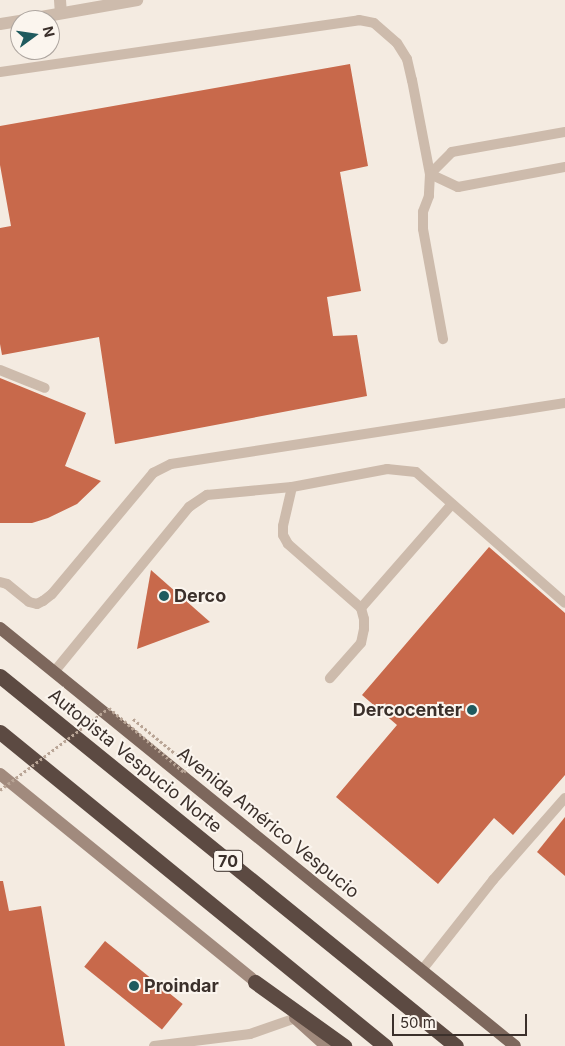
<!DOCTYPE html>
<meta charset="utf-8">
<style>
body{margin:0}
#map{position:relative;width:565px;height:1046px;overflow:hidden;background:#f4ebe1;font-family:Inter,sans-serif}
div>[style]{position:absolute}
.building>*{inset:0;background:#c8694b;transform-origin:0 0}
.lane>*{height:10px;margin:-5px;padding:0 5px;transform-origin:5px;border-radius:5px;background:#cdbbac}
.street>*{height:12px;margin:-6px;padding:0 6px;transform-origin:6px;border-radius:6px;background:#cdbbac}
.secondary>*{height:12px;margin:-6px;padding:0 6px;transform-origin:6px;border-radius:6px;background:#a18a7d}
.primary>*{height:12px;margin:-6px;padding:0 6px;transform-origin:6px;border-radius:6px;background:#7d675c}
.highway>*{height:15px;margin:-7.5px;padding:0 7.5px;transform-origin:7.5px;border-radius:7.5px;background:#5c4a42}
.path-bridge>*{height:3px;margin-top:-1.5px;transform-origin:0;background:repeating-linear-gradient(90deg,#b9a596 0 2.5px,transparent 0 5px)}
.dots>*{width:14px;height:14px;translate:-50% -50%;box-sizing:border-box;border:2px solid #fbf5ee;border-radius:50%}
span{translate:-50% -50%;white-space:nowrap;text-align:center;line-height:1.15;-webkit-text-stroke:4px #fbf5ee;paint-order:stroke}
.shield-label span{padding:1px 4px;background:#fbf5ee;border:1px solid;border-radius:4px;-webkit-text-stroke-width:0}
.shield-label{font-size:16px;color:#3b302b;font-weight:700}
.poi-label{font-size:18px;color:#3b302b;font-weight:700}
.left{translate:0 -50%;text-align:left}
.right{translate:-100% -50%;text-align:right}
.street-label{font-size:18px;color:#3b302b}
.north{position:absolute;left:10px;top:10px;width:50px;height:50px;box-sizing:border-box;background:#fbf5ee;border:1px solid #aea6a0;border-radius:50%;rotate:76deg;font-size:14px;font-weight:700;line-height:20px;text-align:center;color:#3b302b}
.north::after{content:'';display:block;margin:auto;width:18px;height:22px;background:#1f5a5e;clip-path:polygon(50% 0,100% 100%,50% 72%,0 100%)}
.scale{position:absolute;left:392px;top:1014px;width:135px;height:22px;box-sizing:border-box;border:2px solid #3b302b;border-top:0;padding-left:6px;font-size:15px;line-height:18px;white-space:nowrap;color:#3b302b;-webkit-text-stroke:4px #fbf5ee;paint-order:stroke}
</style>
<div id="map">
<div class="building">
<div style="clip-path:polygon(350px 64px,368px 166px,340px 172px,361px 291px,327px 297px,333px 336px,357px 335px,367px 396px,115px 444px,99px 337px,2px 355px,0 344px,0 228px,11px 226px,0 165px,0 126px)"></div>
<div style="clip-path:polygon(0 378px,86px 413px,65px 466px,101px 481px,77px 504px,48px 518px,32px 523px,0 523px)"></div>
<div style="clip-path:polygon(489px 547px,565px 613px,565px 775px,513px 835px,494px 818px,438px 884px,336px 797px,397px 725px,362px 695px)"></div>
<div style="clip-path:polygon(151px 570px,210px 622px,137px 649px)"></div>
<div style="clip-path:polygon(565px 817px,565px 876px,537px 852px)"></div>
<div style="clip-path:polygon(0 881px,3px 881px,9px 911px,41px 906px,65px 1046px,0 1046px)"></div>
<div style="left:105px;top:941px;width:100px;height:33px;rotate:39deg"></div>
</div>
<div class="lane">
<div style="left:0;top:72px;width:363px;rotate:-8.2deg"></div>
<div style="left:359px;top:20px;width:15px;rotate:11deg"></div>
<div style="left:374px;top:23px;width:30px;rotate:41deg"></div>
<div style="left:397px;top:43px;width:19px;rotate:58deg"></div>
<div style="left:407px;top:59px;width:22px;rotate:77deg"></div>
<div style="left:412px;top:80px;width:96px;rotate:79.2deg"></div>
<div style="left:430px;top:174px;width:22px;rotate:93deg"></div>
<div style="left:429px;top:196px;width:17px;rotate:111deg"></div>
<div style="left:423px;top:212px;width:17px;rotate:90deg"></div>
<div style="left:423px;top:229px;width:112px;rotate:79.7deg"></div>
<div style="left:565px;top:132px;width:115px;rotate:170deg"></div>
<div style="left:452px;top:152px;width:31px;rotate:135deg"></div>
<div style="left:430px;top:174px;width:31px;rotate:25deg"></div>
<div style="left:458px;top:187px;width:109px;rotate:-10.6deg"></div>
<div style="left:0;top:370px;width:48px;rotate:21.8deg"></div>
<div style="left:292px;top:487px;width:40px;rotate:103deg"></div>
<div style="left:283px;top:526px;width:9px;rotate:90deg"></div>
<div style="left:283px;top:535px;width:10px;rotate:61deg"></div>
<div style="left:288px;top:544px;width:97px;rotate:41.2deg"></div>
<div style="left:361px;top:608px;width:11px;rotate:75deg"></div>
<div style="left:364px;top:619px;width:10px;rotate:90deg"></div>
<div style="left:364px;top:629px;width:14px;rotate:102deg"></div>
<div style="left:361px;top:643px;width:47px;rotate:131.5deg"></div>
<div style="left:0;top:582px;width:7px;rotate:16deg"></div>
<div style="left:7px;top:584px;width:28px;rotate:39deg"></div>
<div style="left:29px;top:602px;width:8px;rotate:14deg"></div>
<div style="left:37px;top:604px;width:7px;rotate:-27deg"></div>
<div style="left:43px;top:601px;width:11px;rotate:-38deg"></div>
<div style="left:52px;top:594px;width:158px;rotate:-50.1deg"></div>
<div style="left:153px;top:473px;width:20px;rotate:-27deg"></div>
<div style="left:171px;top:464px;width:399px;rotate:-8.8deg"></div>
<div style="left:361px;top:608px;width:138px;rotate:-48.8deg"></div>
<div style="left:54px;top:672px;width:213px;rotate:-50.7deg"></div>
<div style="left:189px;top:507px;width:22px;rotate:-34deg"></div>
<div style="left:207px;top:495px;width:85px;rotate:-5.4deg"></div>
<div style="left:292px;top:487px;width:97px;rotate:-10.7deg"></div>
<div style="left:387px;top:469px;width:29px;rotate:6deg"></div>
<div style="left:416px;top:472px;width:198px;rotate:41.3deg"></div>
<div style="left:422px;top:970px;width:115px;rotate:-51.7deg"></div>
<div style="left:493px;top:880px;width:109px;rotate:-48.7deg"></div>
<div style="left:154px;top:1046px;width:97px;rotate:-7.1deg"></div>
<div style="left:250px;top:1034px;width:49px;rotate:-19.2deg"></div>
</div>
<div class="street">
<div style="left:60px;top:0;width:13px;rotate:86deg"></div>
<div style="left:24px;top:20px;width:115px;rotate:-10deg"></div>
<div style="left:0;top:24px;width:20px;rotate:-9deg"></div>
</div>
<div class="secondary">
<div style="left:0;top:774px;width:338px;rotate:39.1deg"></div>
<div style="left:295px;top:1018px;width:42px;rotate:42.1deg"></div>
</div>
<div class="primary">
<div style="left:0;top:628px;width:663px;rotate:39.06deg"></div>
</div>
<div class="highway">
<div style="left:0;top:676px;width:587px;rotate:39.06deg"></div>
<div style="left:0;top:732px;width:497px;rotate:39.2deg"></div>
<div style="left:255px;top:982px;width:110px;rotate:35.7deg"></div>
</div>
<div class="path-bridge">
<div style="left:0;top:790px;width:136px;rotate:-37deg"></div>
<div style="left:109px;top:708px;width:99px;rotate:40.5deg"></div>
<div style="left:184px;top:772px;width:9px;rotate:-54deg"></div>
<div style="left:189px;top:765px;width:74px;rotate:-140.5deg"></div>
</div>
<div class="dots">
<div style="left:164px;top:596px;background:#1f5a5e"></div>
<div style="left:472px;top:710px;background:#1f5a5e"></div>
<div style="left:134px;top:986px;background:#1f5a5e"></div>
</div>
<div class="shield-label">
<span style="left:228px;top:861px">70</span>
</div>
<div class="poi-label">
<span class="left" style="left:174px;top:596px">Derco</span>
<span class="right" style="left:462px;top:710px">Dercocenter</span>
<span class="left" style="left:144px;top:986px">Proindar</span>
</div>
<div class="street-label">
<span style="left:135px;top:761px;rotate:39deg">Autopista Vespucio Norte</span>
<span style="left:268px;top:823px;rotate:39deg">Avenida Américo Vespucio</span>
</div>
<div class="north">N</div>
<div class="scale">50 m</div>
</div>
